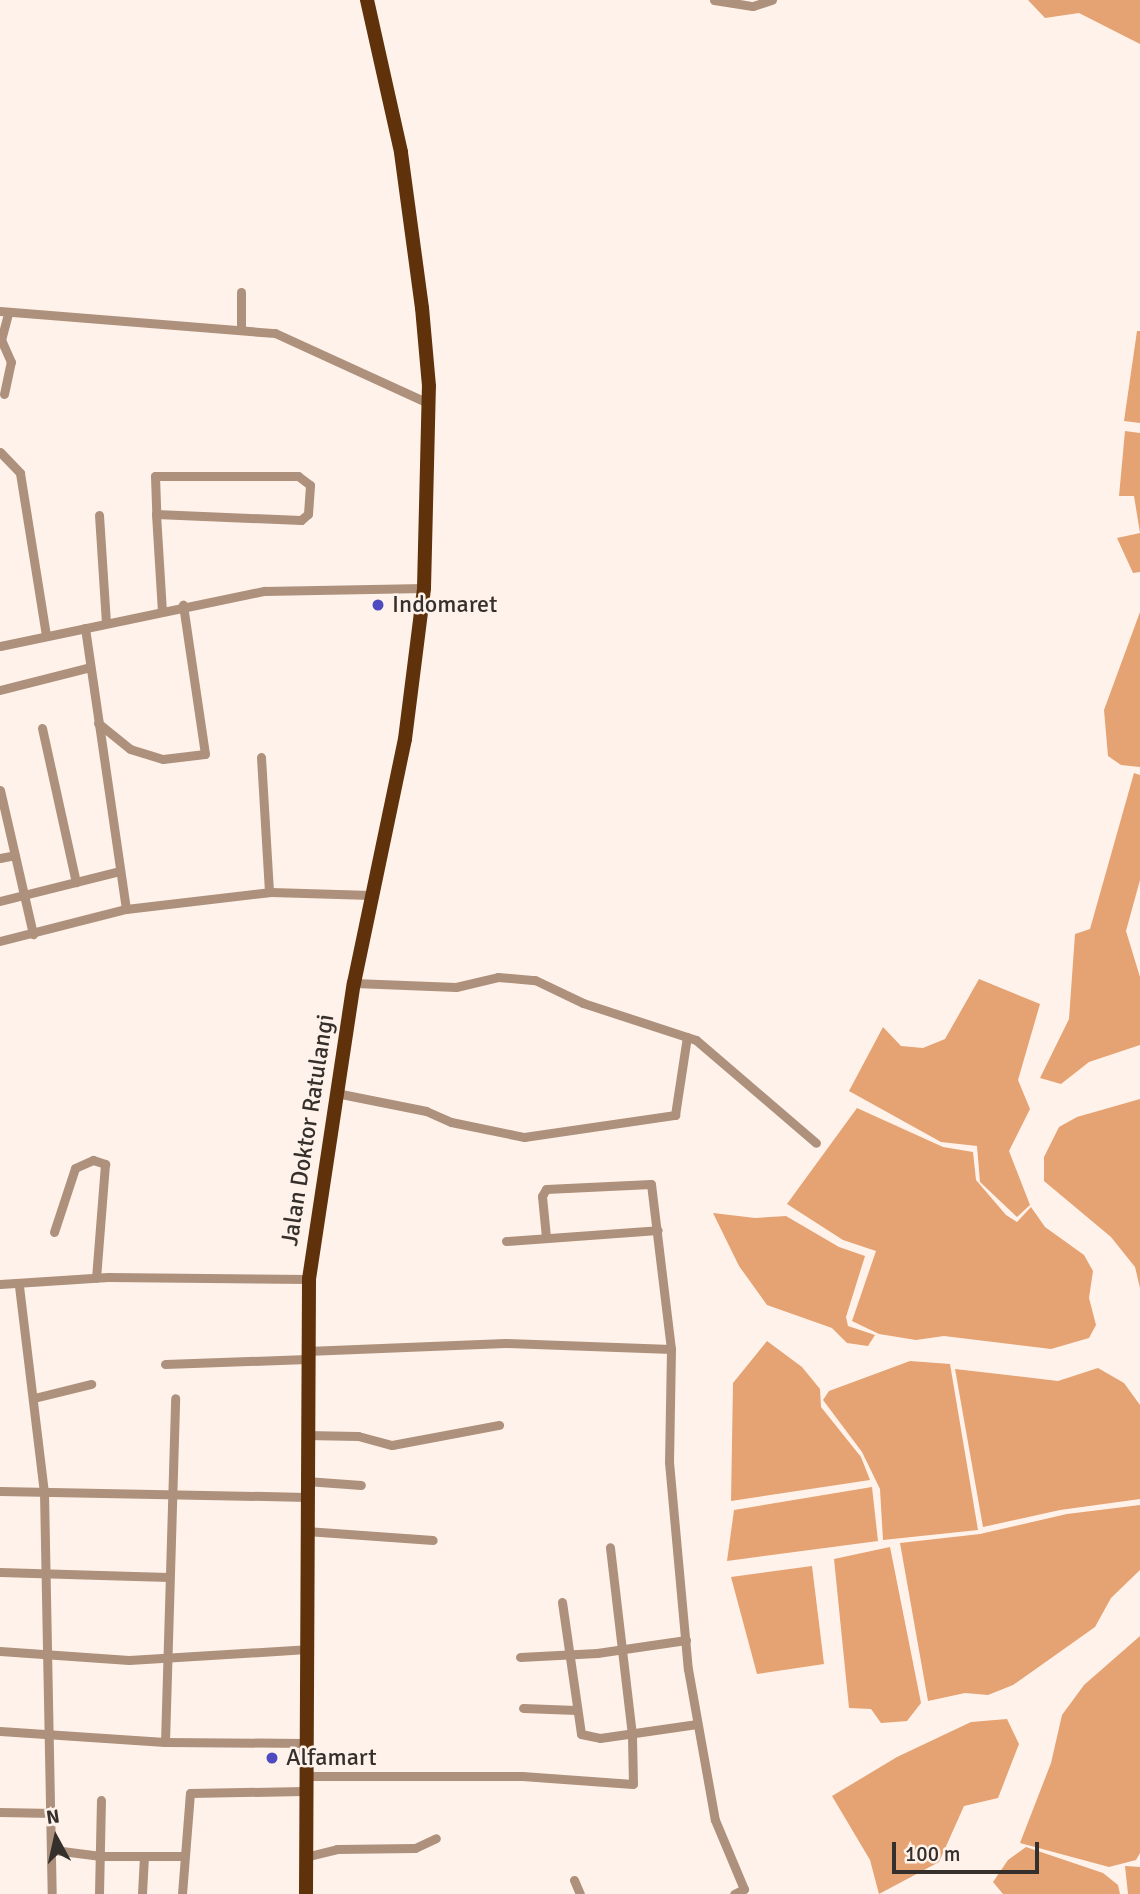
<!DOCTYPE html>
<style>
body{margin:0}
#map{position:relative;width:1140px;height:1894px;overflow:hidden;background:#fff2ea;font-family:Signika,sans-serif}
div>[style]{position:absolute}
.water>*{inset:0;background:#e5a272}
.minor>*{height:9px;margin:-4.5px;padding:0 4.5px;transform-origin:4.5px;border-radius:4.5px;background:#ae917c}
.trunk>*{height:14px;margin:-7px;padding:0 7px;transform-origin:7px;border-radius:7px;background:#60320b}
.dots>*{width:19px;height:19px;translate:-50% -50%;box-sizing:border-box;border:4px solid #fff2ea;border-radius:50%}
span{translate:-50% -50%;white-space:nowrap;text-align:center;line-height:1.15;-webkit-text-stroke:5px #fff2ea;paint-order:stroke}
.poi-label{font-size:24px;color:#36302c}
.left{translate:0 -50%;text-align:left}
.street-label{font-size:24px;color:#36302c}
.north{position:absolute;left:21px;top:1803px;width:70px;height:70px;-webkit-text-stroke:5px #fff2ea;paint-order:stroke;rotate:352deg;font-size:19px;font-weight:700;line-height:28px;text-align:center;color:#36302c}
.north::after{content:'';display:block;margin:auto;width:24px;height:32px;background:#36302c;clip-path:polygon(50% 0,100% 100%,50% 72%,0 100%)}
.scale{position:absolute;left:892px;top:1842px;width:147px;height:32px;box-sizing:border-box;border:4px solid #36302c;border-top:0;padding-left:9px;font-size:21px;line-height:24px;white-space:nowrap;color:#36302c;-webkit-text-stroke:5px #fff2ea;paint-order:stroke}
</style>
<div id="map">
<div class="water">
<div style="clip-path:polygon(1028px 0,1140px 0,1140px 44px,1079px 13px,1045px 18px)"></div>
<div style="clip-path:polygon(1137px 331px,1140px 331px,1140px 423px,1124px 421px)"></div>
<div style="clip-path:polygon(1125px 431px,1140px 433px,1140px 572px,1133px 573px,1117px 538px,1140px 533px,1134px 496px,1119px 496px)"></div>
<div style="clip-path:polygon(1140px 612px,1140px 767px,1121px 765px,1108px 756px,1104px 710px)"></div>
<div style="clip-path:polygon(1134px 773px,1140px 775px,1140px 880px,1126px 931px,1140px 977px,1140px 1045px,1089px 1062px,1061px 1084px,1040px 1078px,1069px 1019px,1075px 934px,1090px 929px)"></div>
<div style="clip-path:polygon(979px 979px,1040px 1004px,1018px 1080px,1030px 1109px,1009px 1151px,1030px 1205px,1017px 1217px,980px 1182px,977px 1146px,941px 1142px,849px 1091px,883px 1027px,901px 1046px,923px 1048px,945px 1039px)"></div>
<div style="clip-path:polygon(1140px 1099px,1140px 1288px,1135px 1267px,1111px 1237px,1044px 1181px,1044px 1157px,1059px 1127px,1077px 1117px)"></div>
<div style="clip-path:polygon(857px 1108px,943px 1147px,973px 1152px,976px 1180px,1006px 1215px,1017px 1222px,1031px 1207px,1045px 1227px,1084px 1255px,1093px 1271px,1089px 1298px,1096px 1325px,1089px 1338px,1051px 1349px,944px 1336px,916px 1340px,879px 1334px,852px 1321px,876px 1251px,843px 1240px,787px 1204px)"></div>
<div style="clip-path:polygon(713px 1213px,755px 1218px,786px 1216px,839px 1247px,865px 1256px,846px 1317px,848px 1326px,875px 1335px,868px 1346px,847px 1343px,832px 1328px,767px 1305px,739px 1266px)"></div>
<div style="clip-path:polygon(767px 1341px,802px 1367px,820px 1389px,821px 1407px,861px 1457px,870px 1480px,731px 1501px,733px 1383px)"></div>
<div style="clip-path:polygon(910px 1361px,950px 1364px,978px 1530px,883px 1540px,880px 1489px,862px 1452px,823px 1400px,829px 1391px)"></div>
<div style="clip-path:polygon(1098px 1368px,1124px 1383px,1140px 1405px,1140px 1499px,1060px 1510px,983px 1527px,955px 1369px,1058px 1381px)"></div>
<div style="clip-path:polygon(872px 1487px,878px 1541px,727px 1561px,734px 1510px)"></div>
<div style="clip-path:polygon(1140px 1505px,1140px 1570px,1111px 1598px,1095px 1627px,1013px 1685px,988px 1695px,965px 1693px,928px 1701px,900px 1543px,980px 1534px,1067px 1514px)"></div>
<div style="clip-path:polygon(890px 1547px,921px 1703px,907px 1721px,881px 1723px,871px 1709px,849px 1708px,834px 1559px)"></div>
<div style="clip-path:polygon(812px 1566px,824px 1664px,757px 1674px,731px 1577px)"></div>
<div style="clip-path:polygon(1140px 1636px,1140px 1853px,1136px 1860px,1109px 1867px,1020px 1843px,1051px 1763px,1062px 1715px,1084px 1685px)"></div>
<div style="clip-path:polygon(1007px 1719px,1019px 1744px,998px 1798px,964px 1806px,939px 1862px,879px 1894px,870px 1860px,832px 1796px,897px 1757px,971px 1722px)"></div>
<div style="clip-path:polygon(1026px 1847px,1103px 1873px,1118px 1885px,1120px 1894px,1003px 1894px,993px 1882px,1008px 1860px)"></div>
<div style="clip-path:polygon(1125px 1866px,1140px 1867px,1140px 1894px,1128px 1894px)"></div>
</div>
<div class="minor">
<div style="left:714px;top:0;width:39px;rotate:9deg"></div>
<div style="left:753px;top:6px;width:20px;rotate:-18deg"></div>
<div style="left:0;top:311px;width:276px;rotate:4.6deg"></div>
<div style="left:275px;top:333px;width:168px;rotate:24.6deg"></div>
<div style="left:241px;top:329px;width:37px;rotate:-90deg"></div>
<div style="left:4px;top:394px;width:33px;rotate:-78deg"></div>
<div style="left:11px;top:362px;width:24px;rotate:-114deg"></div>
<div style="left:1px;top:340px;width:28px;rotate:-75deg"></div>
<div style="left:0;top:452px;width:29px;rotate:46deg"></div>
<div style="left:20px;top:473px;width:164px;rotate:80.9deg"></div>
<div style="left:156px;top:514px;width:145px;rotate:2.4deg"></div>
<div style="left:301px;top:520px;width:9px;rotate:-41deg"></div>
<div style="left:308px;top:514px;width:29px;rotate:-86deg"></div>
<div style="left:310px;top:485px;width:15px;rotate:-143deg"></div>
<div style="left:298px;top:476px;width:143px;rotate:180deg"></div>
<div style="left:155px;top:476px;width:38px;rotate:88deg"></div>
<div style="left:156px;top:514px;width:97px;rotate:86.5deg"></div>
<div style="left:99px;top:515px;width:108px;rotate:86.3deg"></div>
<div style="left:85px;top:628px;width:284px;rotate:81.7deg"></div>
<div style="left:126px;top:909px;width:146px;rotate:-6.7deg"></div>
<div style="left:271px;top:892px;width:100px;rotate:1.7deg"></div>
<div style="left:0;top:646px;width:270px;rotate:-11.8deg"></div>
<div style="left:264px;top:591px;width:160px;rotate:-1.1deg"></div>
<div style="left:0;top:690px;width:93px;rotate:-14.3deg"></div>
<div style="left:98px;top:723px;width:41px;rotate:39.1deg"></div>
<div style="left:130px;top:749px;width:34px;rotate:17deg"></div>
<div style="left:163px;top:759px;width:42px;rotate:-6.8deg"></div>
<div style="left:205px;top:754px;width:151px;rotate:-98.4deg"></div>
<div style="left:42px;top:728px;width:158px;rotate:77.6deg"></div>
<div style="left:261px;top:757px;width:135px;rotate:86.6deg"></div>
<div style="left:0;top:790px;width:148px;rotate:77.1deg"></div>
<div style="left:0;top:858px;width:15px;rotate:-11deg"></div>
<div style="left:0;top:901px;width:123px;rotate:-14.1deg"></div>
<div style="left:0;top:941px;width:130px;rotate:-14.3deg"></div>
<div style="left:354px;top:983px;width:102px;rotate:2.2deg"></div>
<div style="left:456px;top:987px;width:43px;rotate:-13.4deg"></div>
<div style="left:498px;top:977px;width:37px;rotate:5deg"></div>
<div style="left:535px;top:980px;width:53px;rotate:25.6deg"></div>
<div style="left:583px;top:1003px;width:119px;rotate:18.1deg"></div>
<div style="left:696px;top:1040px;width:158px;rotate:40.6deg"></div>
<div style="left:336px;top:1093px;width:92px;rotate:11.3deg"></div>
<div style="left:426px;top:1111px;width:27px;rotate:24deg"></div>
<div style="left:451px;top:1122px;width:75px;rotate:11.6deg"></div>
<div style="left:524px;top:1137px;width:153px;rotate:-8.3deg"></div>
<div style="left:675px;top:1115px;width:79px;rotate:-81.3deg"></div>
<div style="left:54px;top:1232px;width:67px;rotate:-71.8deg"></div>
<div style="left:75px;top:1168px;width:20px;rotate:-24deg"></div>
<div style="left:93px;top:1160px;width:13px;rotate:18deg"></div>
<div style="left:105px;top:1164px;width:114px;rotate:94.5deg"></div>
<div style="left:546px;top:1237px;width:41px;rotate:-95.6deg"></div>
<div style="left:542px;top:1196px;width:8px;rotate:-60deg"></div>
<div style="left:546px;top:1189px;width:105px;rotate:-2.7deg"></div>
<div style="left:651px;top:1184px;width:166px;rotate:83.1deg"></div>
<div style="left:506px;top:1241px;width:152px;rotate:-4.1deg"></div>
<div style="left:0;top:1284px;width:108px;rotate:-3.7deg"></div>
<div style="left:108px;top:1277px;width:201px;rotate:0.6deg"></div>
<div style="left:19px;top:1286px;width:208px;rotate:83.1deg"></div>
<div style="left:44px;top:1492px;width:402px;rotate:88.9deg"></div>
<div style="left:307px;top:1351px;width:198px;rotate:-2.3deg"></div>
<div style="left:505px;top:1343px;width:166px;rotate:2.1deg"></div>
<div style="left:671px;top:1349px;width:113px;rotate:91deg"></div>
<div style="left:669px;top:1462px;width:208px;rotate:84.8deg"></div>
<div style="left:688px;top:1669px;width:153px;rotate:79.9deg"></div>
<div style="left:715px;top:1820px;width:75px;rotate:67.2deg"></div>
<div style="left:744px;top:1889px;width:11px;rotate:153deg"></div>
<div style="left:165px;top:1364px;width:142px;rotate:-2deg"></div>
<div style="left:34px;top:1398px;width:59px;rotate:-13.8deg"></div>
<div style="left:306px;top:1435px;width:52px;rotate:1.1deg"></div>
<div style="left:358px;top:1436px;width:35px;rotate:15deg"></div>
<div style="left:392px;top:1445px;width:109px;rotate:-10.6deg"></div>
<div style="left:306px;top:1481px;width:55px;rotate:4.2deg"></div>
<div style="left:0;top:1491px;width:307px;rotate:1.1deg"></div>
<div style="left:306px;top:1531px;width:127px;rotate:4.1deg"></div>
<div style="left:0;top:1572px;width:168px;rotate:1.7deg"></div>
<div style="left:562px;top:1602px;width:133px;rotate:81.8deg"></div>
<div style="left:581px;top:1734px;width:19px;rotate:12deg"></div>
<div style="left:600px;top:1738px;width:98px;rotate:-8.2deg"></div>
<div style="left:0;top:1651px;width:129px;rotate:4deg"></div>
<div style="left:129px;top:1660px;width:178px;rotate:-3.5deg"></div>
<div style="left:520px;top:1657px;width:77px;rotate:-3deg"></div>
<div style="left:597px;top:1653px;width:90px;rotate:-8.3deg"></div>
<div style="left:523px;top:1708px;width:53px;rotate:2.2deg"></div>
<div style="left:0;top:1731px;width:165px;rotate:3.8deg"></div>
<div style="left:165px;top:1742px;width:140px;rotate:0.4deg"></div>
<div style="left:165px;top:1742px;width:344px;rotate:-88.3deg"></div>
<div style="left:305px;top:1776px;width:217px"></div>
<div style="left:522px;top:1776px;width:111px;rotate:4.1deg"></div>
<div style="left:633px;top:1784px;width:49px;rotate:-91.2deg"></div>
<div style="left:632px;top:1735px;width:189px;rotate:-96.7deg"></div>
<div style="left:0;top:1812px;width:53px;rotate:1.1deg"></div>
<div style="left:54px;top:1850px;width:47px;rotate:7.3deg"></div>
<div style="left:101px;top:1856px;width:81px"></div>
<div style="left:305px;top:1857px;width:33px;rotate:-14deg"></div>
<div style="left:337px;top:1849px;width:78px;rotate:-0.7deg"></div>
<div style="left:415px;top:1848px;width:23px;rotate:-25deg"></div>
<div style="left:574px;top:1880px;width:15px;rotate:67deg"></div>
<div style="left:99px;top:1894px;width:94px;rotate:-88.8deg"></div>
<div style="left:142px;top:1894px;width:38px;rotate:-87deg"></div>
<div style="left:182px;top:1894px;width:101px;rotate:-85.5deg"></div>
<div style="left:190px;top:1793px;width:114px;rotate:-1deg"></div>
</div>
<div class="trunk">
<div style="left:306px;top:1894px;width:615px;rotate:-89.72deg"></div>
<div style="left:309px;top:1279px;width:299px;rotate:-81.4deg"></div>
<div style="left:354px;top:983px;width:249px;rotate:-78.2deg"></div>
<div style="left:405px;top:739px;width:152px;rotate:-82.8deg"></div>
<div style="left:424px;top:588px;width:202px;rotate:-88.6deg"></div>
<div style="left:429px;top:386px;width:78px;rotate:-95.1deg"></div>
<div style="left:422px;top:308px;width:157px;rotate:-97.7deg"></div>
<div style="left:401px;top:152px;width:156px;rotate:-102.6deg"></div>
</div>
<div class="dots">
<div style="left:378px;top:605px;background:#4e4bc1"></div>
<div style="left:272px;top:1758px;background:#4e4bc1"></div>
</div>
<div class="poi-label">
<span class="left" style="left:392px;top:605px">Indomaret</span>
<span class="left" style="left:286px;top:1758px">Alfamart</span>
</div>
<div class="street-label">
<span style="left:308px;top:1130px;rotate:-81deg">Jalan Doktor Ratulangi</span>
</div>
<div class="north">N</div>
<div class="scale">100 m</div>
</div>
